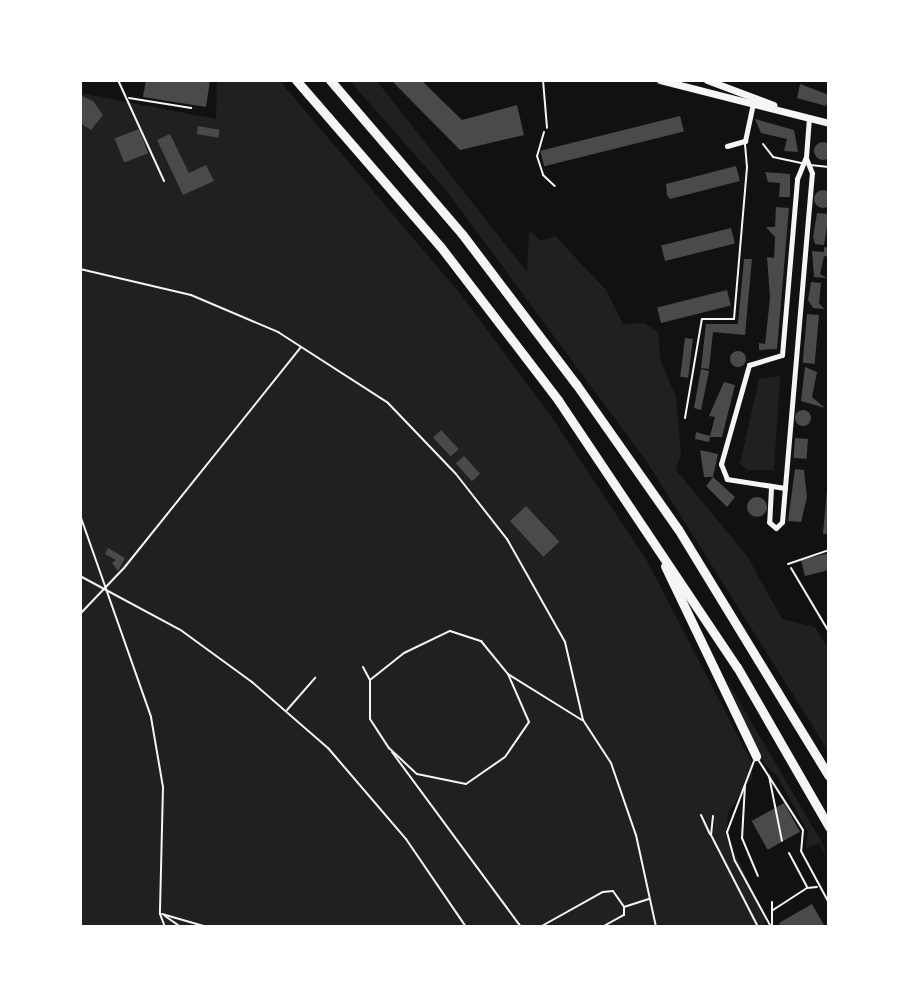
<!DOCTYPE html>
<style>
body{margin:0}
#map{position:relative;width:909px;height:1007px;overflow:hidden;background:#111;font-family:"IBM Plex Sans",sans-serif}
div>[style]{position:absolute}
.green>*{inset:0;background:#202020}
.building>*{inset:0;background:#4a4a4a;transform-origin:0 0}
.round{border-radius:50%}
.path>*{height:2px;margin:-1px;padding:0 1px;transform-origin:1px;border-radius:1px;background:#f5f5f5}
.service>*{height:2px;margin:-1px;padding:0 1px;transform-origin:1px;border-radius:1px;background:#f5f5f5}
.minor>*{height:5px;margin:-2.5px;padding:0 2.5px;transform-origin:2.5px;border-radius:2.5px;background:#f5f5f5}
.secondary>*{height:7px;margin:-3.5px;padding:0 3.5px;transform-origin:3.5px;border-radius:3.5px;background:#f5f5f5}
.motorway>*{height:9px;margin:-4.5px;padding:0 4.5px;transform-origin:4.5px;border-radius:4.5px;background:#f5f5f5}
span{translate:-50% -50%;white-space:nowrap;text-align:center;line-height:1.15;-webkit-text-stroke:8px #fff;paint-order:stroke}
.frame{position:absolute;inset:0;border:82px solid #fff;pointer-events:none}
</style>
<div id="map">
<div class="green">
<div style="clip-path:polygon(217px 80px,279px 80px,462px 296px,553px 419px,647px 561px,753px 765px,752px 777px,728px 813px,726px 834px,765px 916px,765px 927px,80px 927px,80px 93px,216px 119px)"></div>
<div style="clip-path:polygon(349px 80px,376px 80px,527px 272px,529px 230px,541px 241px,555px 236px,606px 290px,623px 324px,644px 323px,658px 332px,660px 359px,676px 397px,681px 454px,676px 470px,747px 556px,782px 619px,815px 627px,829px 650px,829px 752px,647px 462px,446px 190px)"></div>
<div style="clip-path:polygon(780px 376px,774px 470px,747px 470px,740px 464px,759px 379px)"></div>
<div style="clip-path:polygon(725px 677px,821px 841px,829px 862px,819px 843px,806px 849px,808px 832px,777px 776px,764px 764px)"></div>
</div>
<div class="building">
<div style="clip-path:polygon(146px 80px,210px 80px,206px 107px,143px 97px)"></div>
<div style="clip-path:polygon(391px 80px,421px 80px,462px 120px,517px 105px,524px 135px,460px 150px)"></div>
<div style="clip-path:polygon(800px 84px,829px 95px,826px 106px,797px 98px)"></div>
<div style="clip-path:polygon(80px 95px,93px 101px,103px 115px,91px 130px,80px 123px)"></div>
<div style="left:680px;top:116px;width:16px;height:144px;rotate:76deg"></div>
<div style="clip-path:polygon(755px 119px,794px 130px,798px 152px,784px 151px,787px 139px,761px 133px)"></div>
<div style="left:198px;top:126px;width:22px;height:8px;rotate:10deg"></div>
<div style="left:139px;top:129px;width:26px;height:26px;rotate:69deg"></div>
<div style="clip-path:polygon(170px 134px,189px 173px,206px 165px,214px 181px,183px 195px,157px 140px)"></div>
<div class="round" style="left:814px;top:142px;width:18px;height:18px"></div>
<div style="clip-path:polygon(736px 166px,740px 181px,670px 199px,667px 195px,666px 184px)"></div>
<div style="clip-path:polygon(765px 172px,790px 174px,790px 197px,779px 197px,780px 183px,768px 182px)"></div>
<div class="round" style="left:814px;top:190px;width:18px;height:18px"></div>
<div style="clip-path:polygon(776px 207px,789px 208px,777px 349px,759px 350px,759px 343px,765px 344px,770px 298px,767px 257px,774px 258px,775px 237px,766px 227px,775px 227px)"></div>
<div style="clip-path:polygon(817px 213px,829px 214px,824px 245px,815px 244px,813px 237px)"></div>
<div style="left:731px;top:228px;width:16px;height:72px;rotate:76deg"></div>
<div style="clip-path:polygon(824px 247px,829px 248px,829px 257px,824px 256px,820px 274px,827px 278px,814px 277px,812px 251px,824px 252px)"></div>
<div style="clip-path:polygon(744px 259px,752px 259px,745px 335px,713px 332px,709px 369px,701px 368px,706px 324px,738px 324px)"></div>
<div style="clip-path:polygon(811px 282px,821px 283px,819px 303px,824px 309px,813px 308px,808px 300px)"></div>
<div style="left:727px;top:290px;width:16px;height:72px;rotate:76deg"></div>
<div style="left:807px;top:314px;width:12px;height:49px;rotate:5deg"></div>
<div style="left:685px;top:338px;width:8px;height:39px;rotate:7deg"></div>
<div class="round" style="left:730px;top:351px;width:16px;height:16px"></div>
<div style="clip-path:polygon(805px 367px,817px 372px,812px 397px,825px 408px,801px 401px)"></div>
<div style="clip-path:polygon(701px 369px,709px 371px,701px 410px,694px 408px)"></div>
<div style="clip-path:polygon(724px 382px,735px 385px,722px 437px,710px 437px,709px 442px,695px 439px,696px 432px,710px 436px,715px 417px,709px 416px)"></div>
<div class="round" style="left:795px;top:410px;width:16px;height:16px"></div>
<div style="left:441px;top:430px;width:26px;height:11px;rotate:47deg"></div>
<div style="left:795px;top:438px;width:13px;height:20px;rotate:4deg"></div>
<div style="clip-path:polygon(700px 450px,718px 454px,713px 477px,704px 477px)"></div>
<div style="left:464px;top:456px;width:24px;height:11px;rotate:48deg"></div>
<div style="clip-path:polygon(795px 469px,804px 470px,807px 497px,801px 522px,788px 521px)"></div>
<div style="clip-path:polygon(713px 477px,735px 497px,727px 507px,706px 486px)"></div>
<div style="clip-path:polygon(827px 490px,829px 490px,829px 534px,823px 534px)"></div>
<div class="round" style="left:747px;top:497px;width:20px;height:20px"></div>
<div style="left:526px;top:506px;width:49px;height:22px;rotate:47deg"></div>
<div style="clip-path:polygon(108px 548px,125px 558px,118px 571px,112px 563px,116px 560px,105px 554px)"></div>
<div style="clip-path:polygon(829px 553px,829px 570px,805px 576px,801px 560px)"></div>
<div style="left:784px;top:803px;width:33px;height:37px;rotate:61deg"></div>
<div style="clip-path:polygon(812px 904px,825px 927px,781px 927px,779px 923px)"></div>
</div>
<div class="path">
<div style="left:544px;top:132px;width:25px;rotate:106deg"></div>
<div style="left:537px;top:156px;width:20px;rotate:72deg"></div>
<div style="left:543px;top:175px;width:16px;rotate:43deg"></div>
<div style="left:80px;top:269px;width:114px;rotate:13.2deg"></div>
<div style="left:191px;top:295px;width:95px;rotate:23deg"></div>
<div style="left:278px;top:332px;width:131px;rotate:32.8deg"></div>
<div style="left:388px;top:403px;width:98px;rotate:46.2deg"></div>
<div style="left:456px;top:474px;width:83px;rotate:51.9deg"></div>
<div style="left:507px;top:539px;width:118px;rotate:60.6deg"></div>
<div style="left:565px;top:642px;width:80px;rotate:77deg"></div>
<div style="left:583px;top:720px;width:51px;rotate:56.9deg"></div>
<div style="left:611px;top:763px;width:76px;rotate:70.9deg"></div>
<div style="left:636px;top:835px;width:94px;rotate:77.7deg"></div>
<div style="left:80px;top:515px;width:214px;rotate:70.6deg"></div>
<div style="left:151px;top:717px;width:71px;rotate:80.3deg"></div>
<div style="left:163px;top:787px;width:127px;rotate:91.4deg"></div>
<div style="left:160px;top:914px;width:14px;rotate:69deg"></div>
<div style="left:791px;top:568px;width:74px;rotate:59.3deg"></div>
<div style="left:80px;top:576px;width:116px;rotate:28.3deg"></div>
<div style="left:182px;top:631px;width:87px;rotate:36.1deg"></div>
<div style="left:252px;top:682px;width:101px;rotate:41deg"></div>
<div style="left:328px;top:748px;width:120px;rotate:49.4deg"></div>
<div style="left:406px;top:839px;width:107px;rotate:55.7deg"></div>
<div style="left:80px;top:614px;width:64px;rotate:-46.3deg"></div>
<div style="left:124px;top:568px;width:282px;rotate:-51.3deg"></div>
<div style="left:363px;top:667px;width:15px;rotate:62deg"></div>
<div style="left:370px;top:680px;width:43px;rotate:-38.5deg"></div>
<div style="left:404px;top:653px;width:51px;rotate:-25.6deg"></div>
<div style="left:450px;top:631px;width:33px;rotate:18deg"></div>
<div style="left:481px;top:641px;width:43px;rotate:50.7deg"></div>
<div style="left:508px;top:674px;width:87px;rotate:31.9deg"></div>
<div style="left:370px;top:680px;width:39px;rotate:90deg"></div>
<div style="left:370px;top:719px;width:35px;rotate:57deg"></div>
<div style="left:389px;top:748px;width:38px;rotate:43deg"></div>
<div style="left:417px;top:774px;width:50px;rotate:11.5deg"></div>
<div style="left:466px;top:784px;width:47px;rotate:-34.7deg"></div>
<div style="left:505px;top:757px;width:42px;rotate:-55.6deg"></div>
<div style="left:529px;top:722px;width:52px;rotate:-113.6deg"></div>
<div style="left:287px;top:710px;width:43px;rotate:-48.8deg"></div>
<div style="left:392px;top:752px;width:217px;rotate:53.6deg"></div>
<div style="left:701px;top:815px;width:21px;rotate:65deg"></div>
<div style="left:713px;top:816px;width:19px;rotate:96deg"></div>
<div style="left:711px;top:835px;width:103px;rotate:62.9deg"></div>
<div style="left:624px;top:907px;width:26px;rotate:-18deg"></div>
<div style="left:162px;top:914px;width:47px;rotate:16.1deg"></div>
<div style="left:165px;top:916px;width:19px;rotate:35deg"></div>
<div style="left:540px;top:927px;width:72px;rotate:-29.1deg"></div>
<div style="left:603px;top:892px;width:10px;rotate:-6deg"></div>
<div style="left:613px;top:891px;width:19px;rotate:55deg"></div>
<div style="left:602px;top:927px;width:25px;rotate:-29deg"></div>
<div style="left:624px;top:915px;width:7px;rotate:-90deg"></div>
</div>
<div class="service">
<div style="left:118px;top:80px;width:111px;rotate:65.5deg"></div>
<div style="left:543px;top:80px;width:48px;rotate:85.2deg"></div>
<div style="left:129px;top:98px;width:63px;rotate:9.2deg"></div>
<div style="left:763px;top:144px;width:16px;rotate:52deg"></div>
<div style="left:773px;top:157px;width:30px;rotate:12deg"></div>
<div style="left:810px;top:165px;width:19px;rotate:6deg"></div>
<div style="left:685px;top:418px;width:100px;rotate:-80.3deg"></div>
<div style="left:702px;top:319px;width:32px"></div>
<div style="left:734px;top:319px;width:153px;rotate:-85.1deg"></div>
<div style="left:747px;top:167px;width:24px;rotate:-95deg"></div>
<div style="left:788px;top:564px;width:43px;rotate:-18.9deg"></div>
<div style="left:754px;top:761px;width:76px;rotate:110.8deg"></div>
<div style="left:727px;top:832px;width:30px;rotate:75deg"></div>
<div style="left:735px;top:861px;width:75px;rotate:61.4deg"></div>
<div style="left:759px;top:761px;width:82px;rotate:57.5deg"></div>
<div style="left:803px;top:830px;width:21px;rotate:95deg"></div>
<div style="left:801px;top:851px;width:59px;rotate:61.7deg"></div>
<div style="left:769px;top:776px;width:66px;rotate:78.7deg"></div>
<div style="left:745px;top:785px;width:53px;rotate:93.2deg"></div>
<div style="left:742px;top:838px;width:41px;rotate:67.2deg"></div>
<div style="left:789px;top:853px;width:38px;rotate:62deg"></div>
<div style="left:773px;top:910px;width:40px;rotate:-32.9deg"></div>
<div style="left:807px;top:888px;width:10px;rotate:-6deg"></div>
<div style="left:772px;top:927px;width:25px;rotate:-90deg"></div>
</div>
<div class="minor">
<div style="left:727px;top:146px;width:19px;rotate:-16deg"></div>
<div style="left:745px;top:141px;width:38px;rotate:-78deg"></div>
<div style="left:771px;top:488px;width:34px;rotate:93deg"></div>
<div style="left:769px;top:522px;width:9px;rotate:41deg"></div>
<div style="left:776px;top:528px;width:8px;rotate:-45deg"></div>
<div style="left:782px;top:522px;width:350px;rotate:-85.1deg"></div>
<div style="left:812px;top:173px;width:16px;rotate:-112deg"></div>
<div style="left:785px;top:488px;width:59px;rotate:-171.2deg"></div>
<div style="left:727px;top:479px;width:16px;rotate:-112deg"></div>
<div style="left:721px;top:464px;width:103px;rotate:-74.2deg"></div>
<div style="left:749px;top:365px;width:34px;rotate:-17deg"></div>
<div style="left:782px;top:355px;width:177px;rotate:-85.1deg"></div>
<div style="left:797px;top:179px;width:24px;rotate:-68deg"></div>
<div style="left:806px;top:157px;width:40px;rotate:-85.7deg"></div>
</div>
<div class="secondary">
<div style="left:660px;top:80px;width:174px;rotate:14.3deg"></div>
<div style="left:707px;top:80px;width:71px;rotate:20.7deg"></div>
</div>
<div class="motorway">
<div style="left:296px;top:80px;width:220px;rotate:49.1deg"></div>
<div style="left:440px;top:246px;width:194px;rotate:52.5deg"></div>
<div style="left:558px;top:400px;width:321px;rotate:56.2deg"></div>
<div style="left:737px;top:667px;width:185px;rotate:60.1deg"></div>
<div style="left:330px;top:80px;width:203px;rotate:49.4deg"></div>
<div style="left:462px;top:234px;width:188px;rotate:52.8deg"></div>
<div style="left:576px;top:384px;width:177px;rotate:54.9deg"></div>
<div style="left:678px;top:529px;width:289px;rotate:58.6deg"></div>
<div style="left:665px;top:566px;width:211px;rotate:64.4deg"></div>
</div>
<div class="frame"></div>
</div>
